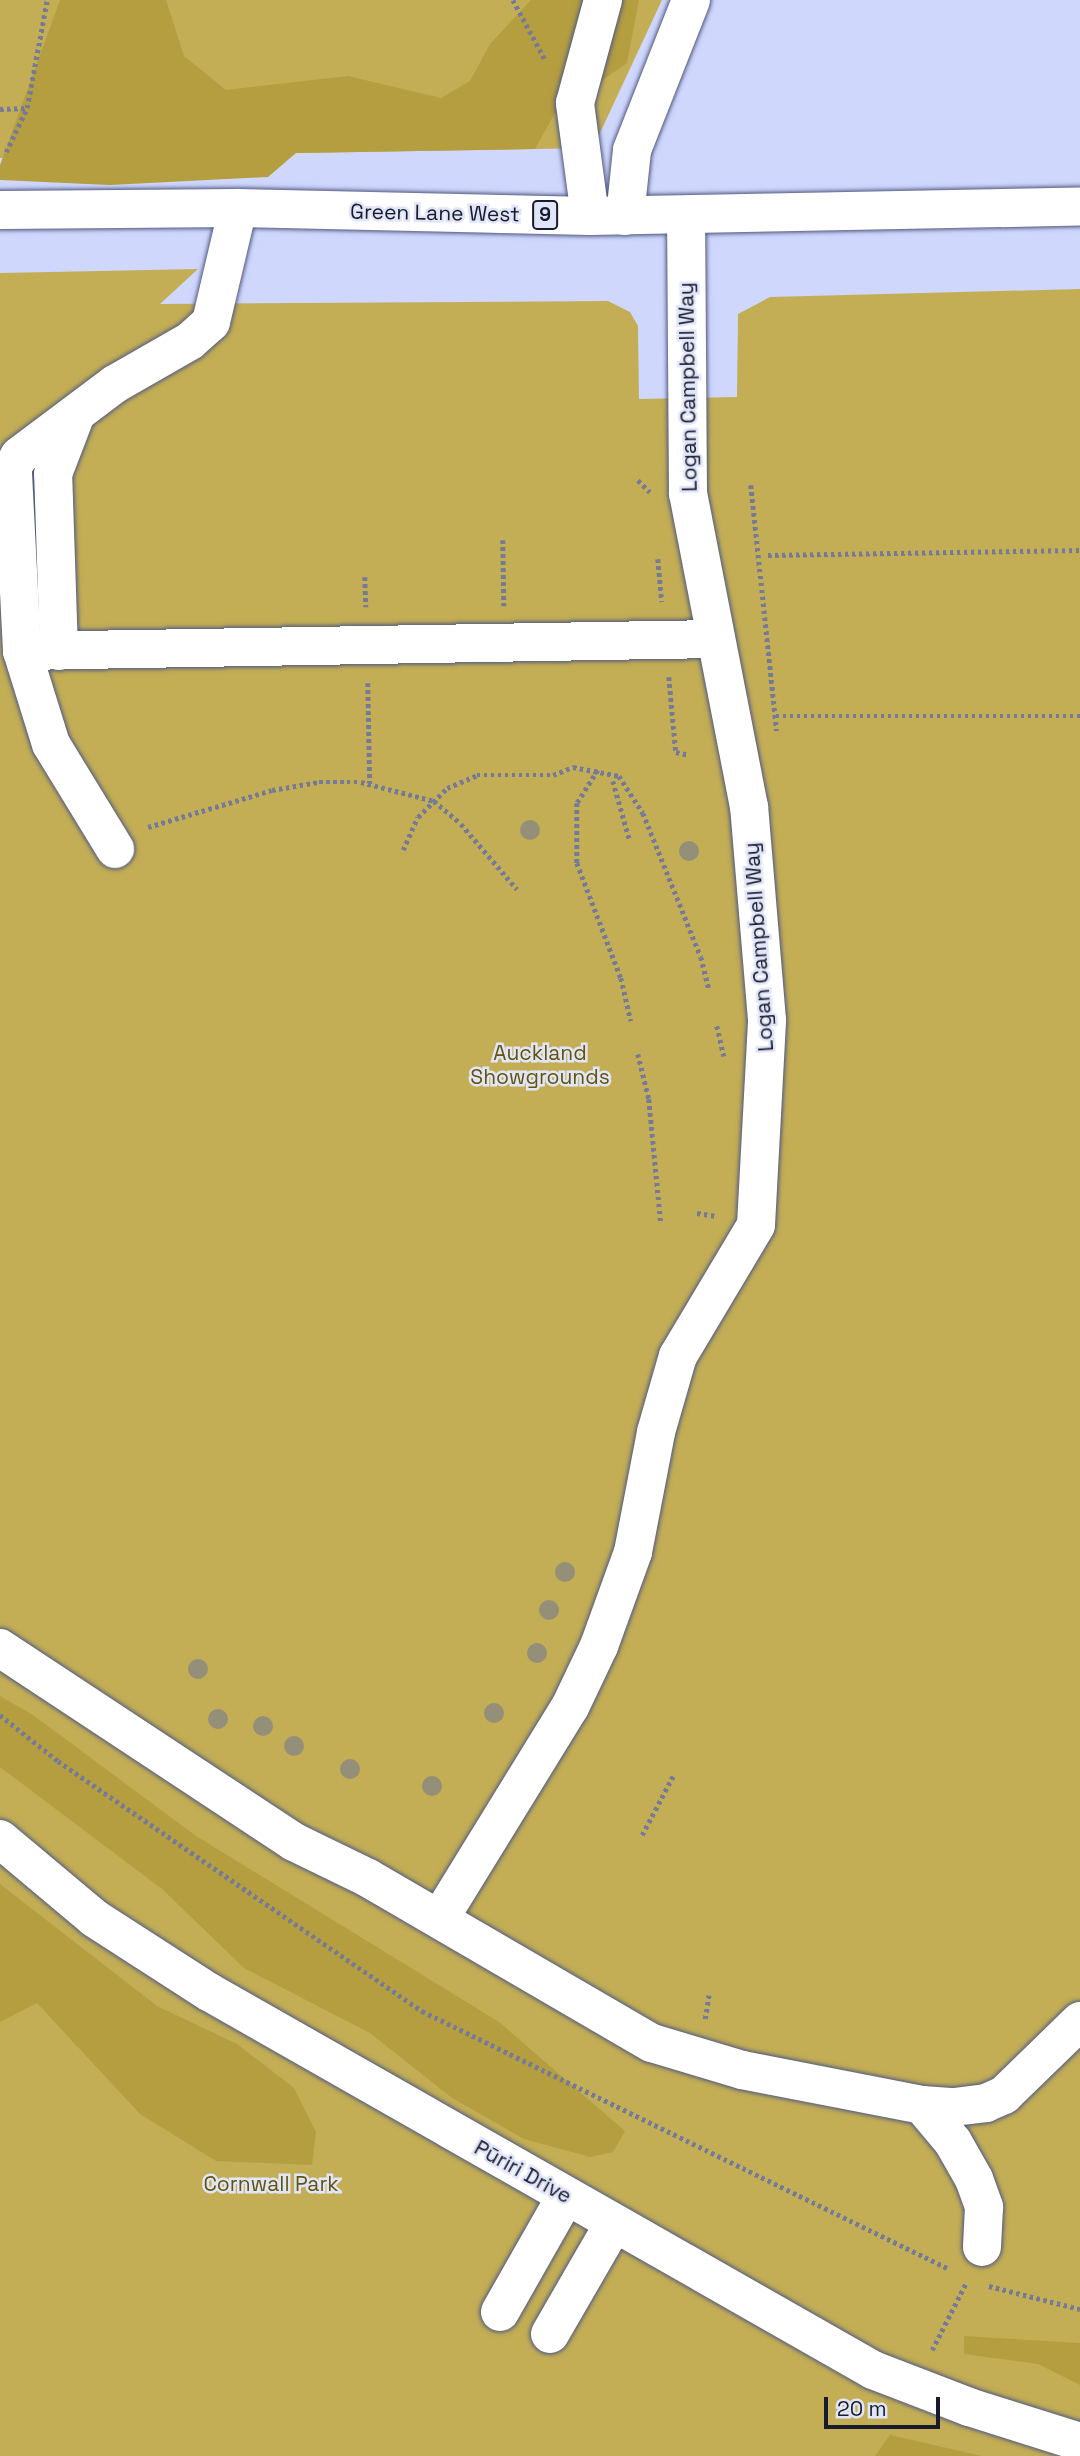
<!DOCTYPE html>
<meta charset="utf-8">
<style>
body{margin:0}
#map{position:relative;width:1080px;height:2456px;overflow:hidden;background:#cfd7fd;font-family:"Space Grotesk",sans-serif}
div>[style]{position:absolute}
.green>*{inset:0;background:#c3ae55}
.forest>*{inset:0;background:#b49e40}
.path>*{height:4.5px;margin-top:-2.25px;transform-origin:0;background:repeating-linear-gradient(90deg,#757b97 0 3.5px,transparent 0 7px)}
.roads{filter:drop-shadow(0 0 2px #515981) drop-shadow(0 0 2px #515981)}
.minor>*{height:38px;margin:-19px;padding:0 19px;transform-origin:19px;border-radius:19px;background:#fff}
.major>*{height:38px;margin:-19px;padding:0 19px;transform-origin:19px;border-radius:19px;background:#fff}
.trees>*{width:20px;height:20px;margin:-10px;border-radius:50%;background:#948f78}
span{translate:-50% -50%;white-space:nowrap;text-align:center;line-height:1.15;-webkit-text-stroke:5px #e1e5f8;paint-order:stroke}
.shield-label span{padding:2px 5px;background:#e1e5f8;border:2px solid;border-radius:5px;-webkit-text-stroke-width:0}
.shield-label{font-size:19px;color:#181b2c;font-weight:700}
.street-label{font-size:21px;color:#181b2c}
.park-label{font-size:21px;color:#63540b}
.scale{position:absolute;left:824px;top:2397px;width:116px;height:32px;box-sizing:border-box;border:4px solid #181b2c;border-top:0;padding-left:9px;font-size:21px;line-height:24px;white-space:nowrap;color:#181b2c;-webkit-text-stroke:5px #e1e5f8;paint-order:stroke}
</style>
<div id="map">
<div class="green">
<div style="clip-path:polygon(0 0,662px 0,593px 148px,0 158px)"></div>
<div style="clip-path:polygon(198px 269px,160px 304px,608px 301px,630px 312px,638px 326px,639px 399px,737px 397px,738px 314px,770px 297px,1080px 289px,1080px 2456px,0 2456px,0 273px)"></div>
</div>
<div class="forest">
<div style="clip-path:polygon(60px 0,166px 0,184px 56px,226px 90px,348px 76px,441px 98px,470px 81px,490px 44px,531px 0,639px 0,627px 63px,555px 113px,535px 149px,296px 153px,268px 177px,110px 185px,0 180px,0 165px)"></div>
<div style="clip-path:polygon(0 1696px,33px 1715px,196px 1836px,499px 2022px,625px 2131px,613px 2152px,590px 2157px,524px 2139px,452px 2098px,370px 2033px,244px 1968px,162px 1889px,0 1767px)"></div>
<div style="clip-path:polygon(0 1884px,157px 2006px,237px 2044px,294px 2088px,316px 2132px,312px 2165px,216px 2161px,140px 2114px,37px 2003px,0 2022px)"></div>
<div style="clip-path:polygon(964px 2336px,1080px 2343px,1080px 2385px,1038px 2364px,964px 2354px)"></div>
<div style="clip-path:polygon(890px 2435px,982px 2456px,875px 2456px)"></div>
</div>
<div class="path">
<div style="left:513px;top:0;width:69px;rotate:61.6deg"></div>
<div style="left:0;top:109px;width:27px;rotate:-2deg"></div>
<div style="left:6px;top:152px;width:49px;rotate:-64.5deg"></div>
<div style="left:27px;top:108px;width:110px;rotate:-79.5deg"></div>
<div style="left:638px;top:480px;width:17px;rotate:45deg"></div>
<div style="left:751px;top:485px;width:247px;rotate:84deg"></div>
<div style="left:503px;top:540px;width:66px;rotate:89.1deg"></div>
<div style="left:768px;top:555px;width:312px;rotate:-0.9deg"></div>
<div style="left:658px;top:559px;width:43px;rotate:84.7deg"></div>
<div style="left:365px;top:577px;width:30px;rotate:88deg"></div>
<div style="left:669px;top:677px;width:75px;rotate:84.7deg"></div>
<div style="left:676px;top:752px;width:13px;rotate:13deg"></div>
<div style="left:368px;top:683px;width:100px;rotate:88.9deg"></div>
<div style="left:776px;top:716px;width:304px"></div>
<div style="left:598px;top:770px;width:39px;rotate:122deg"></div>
<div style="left:577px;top:803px;width:60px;rotate:90deg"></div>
<div style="left:577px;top:863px;width:123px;rotate:69.1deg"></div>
<div style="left:621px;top:978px;width:44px;rotate:76.9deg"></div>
<div style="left:613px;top:781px;width:62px;rotate:74.2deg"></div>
<div style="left:148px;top:827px;width:129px;rotate:-16.6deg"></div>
<div style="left:272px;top:790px;width:48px;rotate:-9.7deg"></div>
<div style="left:319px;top:782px;width:42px"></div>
<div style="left:361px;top:782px;width:75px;rotate:14.6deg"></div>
<div style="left:434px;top:801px;width:35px;rotate:40deg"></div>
<div style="left:461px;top:824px;width:86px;rotate:49.3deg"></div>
<div style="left:403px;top:850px;width:36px;rotate:-66deg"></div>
<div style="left:418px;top:817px;width:41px;rotate:-45deg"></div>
<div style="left:447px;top:788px;width:33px;rotate:-23deg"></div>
<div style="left:477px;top:775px;width:76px"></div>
<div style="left:553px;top:775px;width:22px;rotate:-22deg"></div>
<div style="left:573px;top:767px;width:47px;rotate:11.1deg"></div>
<div style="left:619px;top:776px;width:44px;rotate:57deg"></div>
<div style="left:643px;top:813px;width:155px;rotate:68.1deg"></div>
<div style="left:701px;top:957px;width:34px;rotate:76deg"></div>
<div style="left:717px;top:1026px;width:31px;rotate:77deg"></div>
<div style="left:638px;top:1054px;width:46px;rotate:76.3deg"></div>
<div style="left:649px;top:1099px;width:126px;rotate:84.5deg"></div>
<div style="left:697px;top:1213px;width:19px;rotate:9deg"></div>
<div style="left:0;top:1715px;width:74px;rotate:38.4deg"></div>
<div style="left:58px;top:1761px;width:442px;rotate:34.5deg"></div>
<div style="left:422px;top:2011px;width:587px;rotate:26.08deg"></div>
<div style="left:642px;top:1835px;width:69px;rotate:-62.3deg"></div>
<div style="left:705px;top:2019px;width:24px;rotate:-81deg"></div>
<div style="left:989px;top:2286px;width:94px;rotate:14.2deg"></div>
<div style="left:932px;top:2350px;width:75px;rotate:-63.1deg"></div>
</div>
<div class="roads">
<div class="minor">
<div style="left:590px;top:216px;width:114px;rotate:-97.6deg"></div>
<div style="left:575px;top:103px;width:107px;rotate:-74.8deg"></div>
<div style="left:625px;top:216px;width:66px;rotate:-83.9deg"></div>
<div style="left:632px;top:150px;width:161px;rotate:-68.5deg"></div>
<div style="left:13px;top:473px;width:178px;rotate:87.1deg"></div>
<div style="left:22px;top:651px;width:97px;rotate:72.7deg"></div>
<div style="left:51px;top:744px;width:123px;rotate:58.6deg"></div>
<div style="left:0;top:487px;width:36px;rotate:-58deg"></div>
<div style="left:19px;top:456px;width:120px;rotate:-36.9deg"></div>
<div style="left:115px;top:384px;width:86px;rotate:-29.8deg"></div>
<div style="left:190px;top:341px;width:28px;rotate:-42deg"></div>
<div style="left:211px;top:322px;width:117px;rotate:-76.7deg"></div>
<div style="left:22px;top:651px;width:694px;rotate:-0.99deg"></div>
<div style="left:59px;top:651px;width:177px;rotate:-91.9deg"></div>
<div style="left:53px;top:474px;width:64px;rotate:-69deg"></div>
<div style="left:0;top:1648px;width:352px;rotate:33.4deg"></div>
<div style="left:294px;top:1842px;width:82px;rotate:25.9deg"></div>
<div style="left:368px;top:1878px;width:328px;rotate:30.2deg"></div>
<div style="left:652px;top:2043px;width:94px;rotate:16.7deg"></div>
<div style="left:742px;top:2070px;width:183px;rotate:11deg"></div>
<div style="left:922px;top:2105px;width:32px;rotate:4deg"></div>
<div style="left:954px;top:2107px;width:32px;rotate:-7deg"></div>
<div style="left:986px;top:2103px;width:20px;rotate:-24deg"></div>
<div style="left:1004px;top:2095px;width:106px;rotate:-44.2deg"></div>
<div style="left:0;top:1839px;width:123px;rotate:40deg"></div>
<div style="left:94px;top:1918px;width:137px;rotate:32.8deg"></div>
<div style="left:209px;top:1992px;width:764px;rotate:29.65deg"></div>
<div style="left:873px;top:2370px;width:103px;rotate:21.1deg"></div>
<div style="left:969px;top:2407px;width:116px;rotate:17.5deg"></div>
<div style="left:440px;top:1918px;width:248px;rotate:-58.4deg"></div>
<div style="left:570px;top:1707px;width:68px;rotate:-64.6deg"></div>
<div style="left:599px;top:1646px;width:100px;rotate:-70.1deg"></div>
<div style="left:633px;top:1552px;width:122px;rotate:-79.1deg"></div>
<div style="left:656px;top:1432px;width:79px;rotate:-73.9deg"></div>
<div style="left:678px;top:1356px;width:152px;rotate:-59.2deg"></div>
<div style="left:756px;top:1225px;width:205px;rotate:-86.9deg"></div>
<div style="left:767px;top:1020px;width:214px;rotate:-94.8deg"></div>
<div style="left:749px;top:807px;width:319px;rotate:-101deg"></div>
<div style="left:688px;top:494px;width:279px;rotate:-90.4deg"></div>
<div style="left:922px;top:2105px;width:48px;rotate:50deg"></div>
<div style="left:953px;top:2142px;width:43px;rotate:60.4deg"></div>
<div style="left:974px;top:2179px;width:30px;rotate:70deg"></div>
<div style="left:984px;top:2207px;width:40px;rotate:92.9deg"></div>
<div style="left:500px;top:2312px;width:133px;rotate:-60.4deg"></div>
<div style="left:550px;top:2334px;width:128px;rotate:-60deg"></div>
</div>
<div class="major">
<div style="left:0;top:210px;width:238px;rotate:-0.5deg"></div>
<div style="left:238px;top:208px;width:352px;rotate:1.3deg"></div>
<div style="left:590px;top:216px;width:490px;rotate:-1.1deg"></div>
</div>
</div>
<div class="trees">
<div style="left:530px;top:830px"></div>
<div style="left:689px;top:851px"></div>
<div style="left:565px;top:1572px"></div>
<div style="left:549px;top:1610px"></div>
<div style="left:537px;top:1653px"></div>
<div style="left:198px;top:1669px"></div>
<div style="left:494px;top:1713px"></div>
<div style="left:218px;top:1719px"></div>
<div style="left:263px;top:1726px"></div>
<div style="left:294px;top:1746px"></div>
<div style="left:350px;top:1769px"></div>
<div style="left:432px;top:1786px"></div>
</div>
<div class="shield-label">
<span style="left:545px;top:215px">9</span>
</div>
<div class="street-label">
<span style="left:435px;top:213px;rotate:1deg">Green Lane West</span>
<span style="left:688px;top:387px;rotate:-91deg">Logan Campbell Way</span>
<span style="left:759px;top:947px;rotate:-94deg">Logan Campbell Way</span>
<span style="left:523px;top:2172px;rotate:29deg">Pūriri Drive</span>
</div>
<div class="park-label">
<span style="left:540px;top:1065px">Auckland<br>Showgrounds</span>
<span style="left:271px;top:2184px">Cornwall Park</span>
</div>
<div class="scale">20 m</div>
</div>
